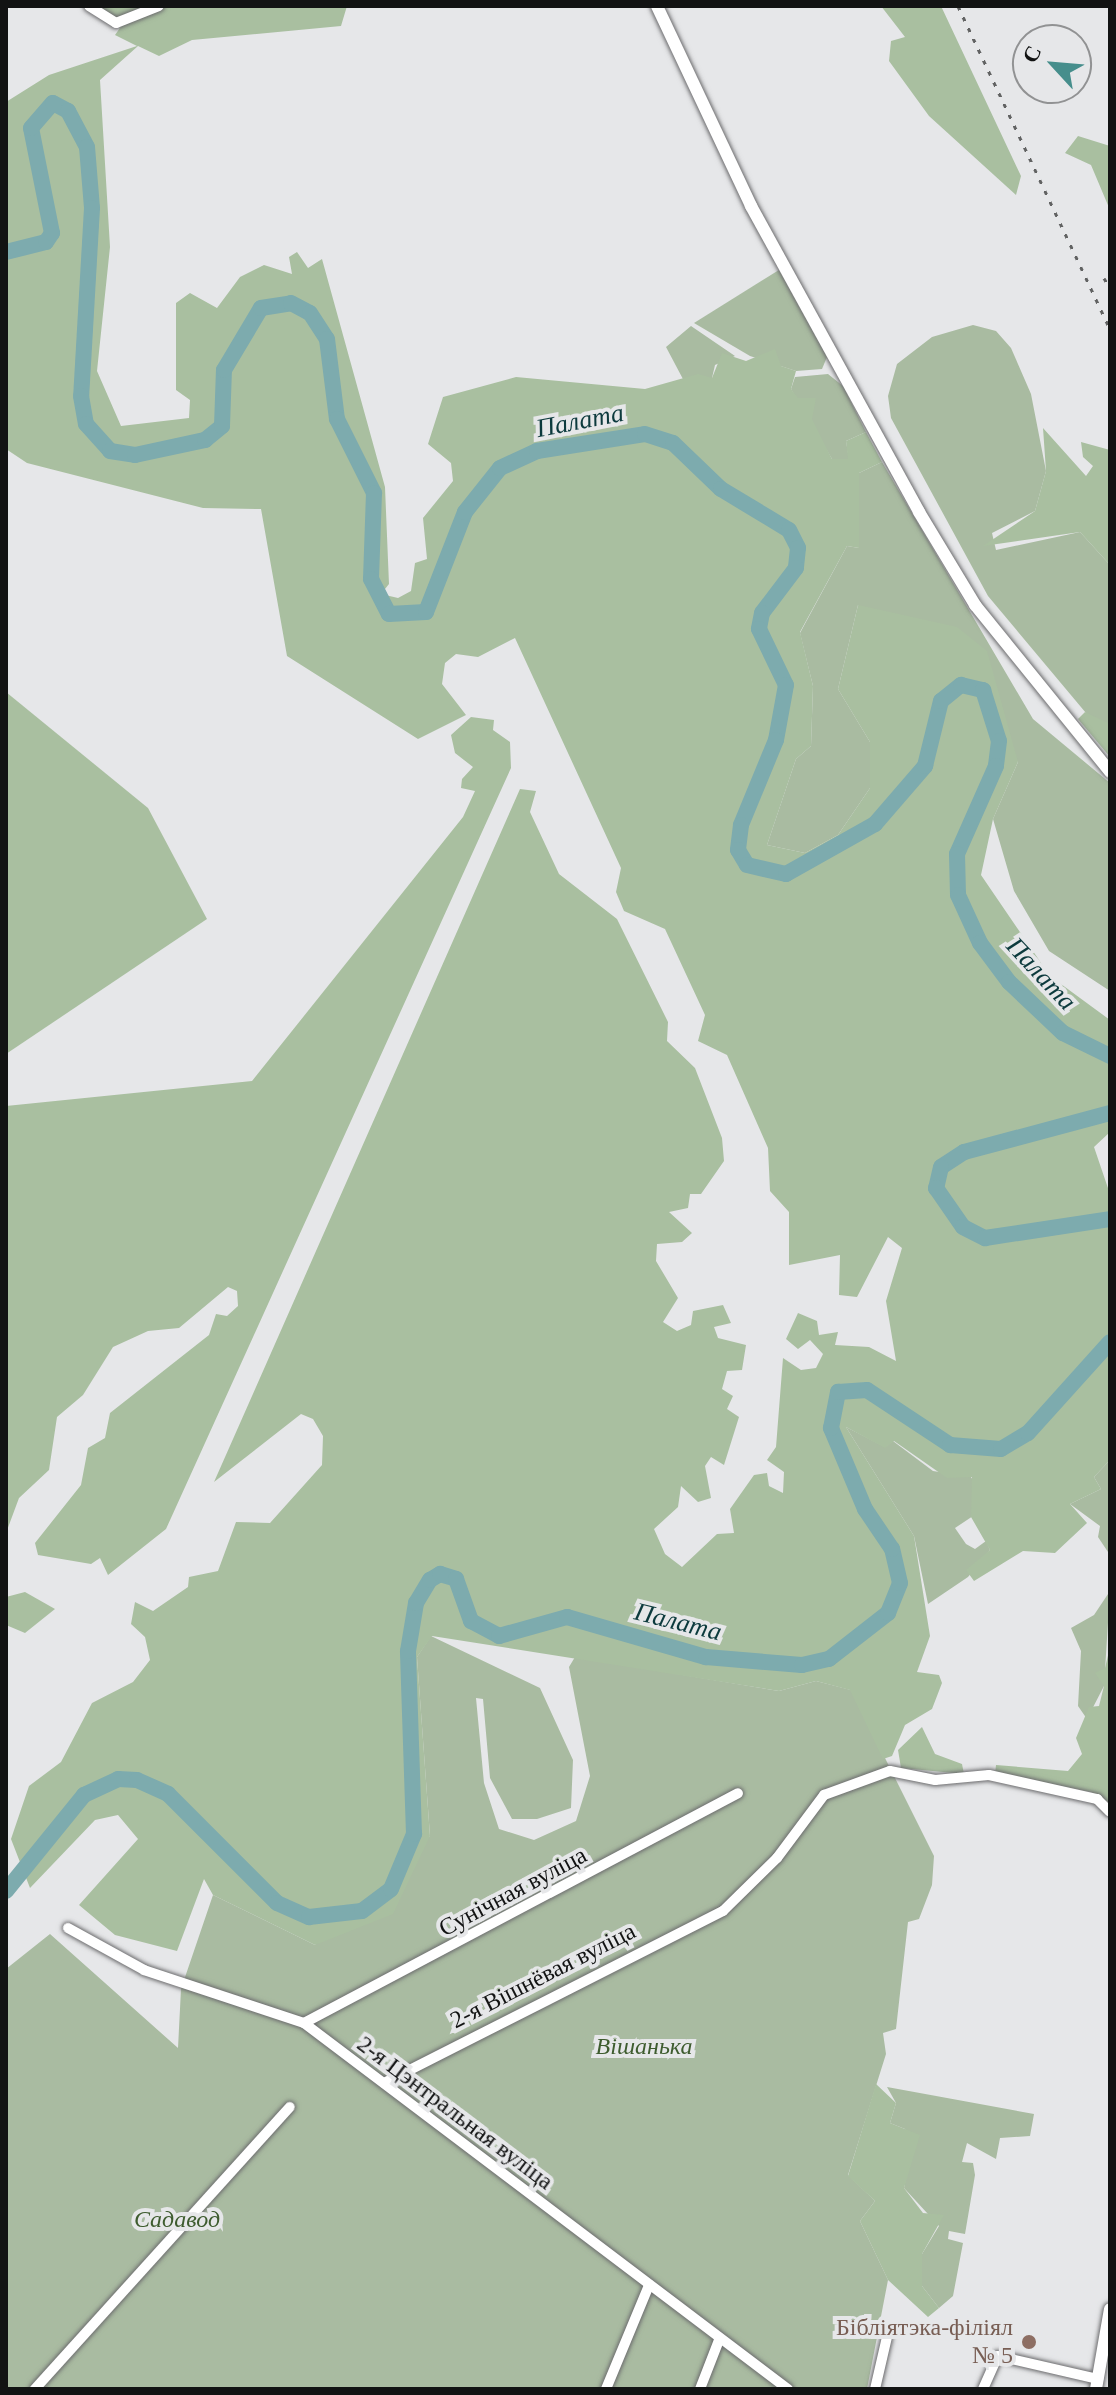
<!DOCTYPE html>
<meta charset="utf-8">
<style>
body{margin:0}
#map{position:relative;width:1116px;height:2395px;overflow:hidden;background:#e6e7e9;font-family:Georgia,serif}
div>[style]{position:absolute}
.green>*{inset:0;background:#a9bba1}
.forest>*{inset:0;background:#a9bfa0}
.river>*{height:16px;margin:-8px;padding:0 8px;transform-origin:8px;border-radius:8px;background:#7dabae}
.roads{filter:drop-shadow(0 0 2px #6c6c6e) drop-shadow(0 0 2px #6c6c6e)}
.minor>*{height:10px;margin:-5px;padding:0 5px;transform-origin:5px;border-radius:5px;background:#fff}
.tertiary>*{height:12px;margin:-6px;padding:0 6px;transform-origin:6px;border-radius:6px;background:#fff}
.rail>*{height:3px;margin-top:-1.5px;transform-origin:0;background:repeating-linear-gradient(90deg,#616262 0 4px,transparent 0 12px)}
.dots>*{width:22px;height:22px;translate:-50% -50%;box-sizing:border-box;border:4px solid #e6e7e9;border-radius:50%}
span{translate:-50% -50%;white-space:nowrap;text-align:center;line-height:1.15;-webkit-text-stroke:8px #e6e7e9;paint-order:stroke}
.street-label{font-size:24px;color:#121313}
.park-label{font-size:24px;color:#3e5c2f;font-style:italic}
.education-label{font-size:24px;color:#785e54}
.right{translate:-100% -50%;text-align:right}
.water-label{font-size:26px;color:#0c3a3d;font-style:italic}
.frame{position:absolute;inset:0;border:8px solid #121313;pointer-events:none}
.north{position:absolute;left:1012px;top:24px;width:80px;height:80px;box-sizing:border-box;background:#e6e7e9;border:2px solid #919293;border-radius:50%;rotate:296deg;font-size:22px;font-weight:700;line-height:32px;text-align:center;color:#121313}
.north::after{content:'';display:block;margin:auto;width:28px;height:36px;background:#468e8c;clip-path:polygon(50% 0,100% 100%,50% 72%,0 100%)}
</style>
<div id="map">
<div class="green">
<div style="clip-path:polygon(779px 270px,827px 357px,822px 369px,796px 371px,750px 356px,694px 323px)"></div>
<div style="clip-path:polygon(973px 325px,996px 331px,1011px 348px,1031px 394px,1046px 471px,1035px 511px,992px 533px,996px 550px,1080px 532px,1110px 565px,1110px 724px,1091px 719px,988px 596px,891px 418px,888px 396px,897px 364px,932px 337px)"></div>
<div style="clip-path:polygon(691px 326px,735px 356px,715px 365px,712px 378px,684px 381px,666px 347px)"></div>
<div style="clip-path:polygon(828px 374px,843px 386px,866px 432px,846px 441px,849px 459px,832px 459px,791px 389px,795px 377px)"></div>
<div style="clip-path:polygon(882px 462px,1033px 719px,1110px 783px,1110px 991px,1049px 951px,1014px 891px,993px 819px,1018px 762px,858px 605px,838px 689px,870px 742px,870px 788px,838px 835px,805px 853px,767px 845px,796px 759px,811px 746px,813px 686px,800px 633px,847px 546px,859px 548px,859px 473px)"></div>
<div style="clip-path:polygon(846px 1427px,885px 1447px,893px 1441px,933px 1471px,971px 1477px,976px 1485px,976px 1514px,955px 1528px,966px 1544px,975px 1549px,986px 1541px,990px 1550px,968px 1577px,928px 1604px,914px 1536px)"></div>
<div style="clip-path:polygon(1110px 1460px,1110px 1555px,1098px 1537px,1100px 1526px,1070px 1504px,1101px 1489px,1094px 1477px)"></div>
<div style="clip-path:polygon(1110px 1591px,1104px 1686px,1087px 1719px,1078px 1706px,1081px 1651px,1071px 1628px,1094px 1615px)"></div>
<div style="clip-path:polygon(431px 1636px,540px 1688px,573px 1760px,571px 1808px,537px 1819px,512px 1819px,490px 1778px,483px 1699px,476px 1698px,484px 1783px,499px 1829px,534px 1840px,576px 1821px,590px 1776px,569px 1667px,575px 1657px,779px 1691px,816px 1681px,851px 1690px,934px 1856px,932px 1885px,919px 1919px,908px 1922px,896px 2029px,883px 2033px,886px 2054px,848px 2175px,875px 2201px,860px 2221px,888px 2280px,867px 2389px,6px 2389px,6px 1969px,50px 1934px,178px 2048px,181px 1989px,213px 1895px,315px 1945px,430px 1836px,417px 1657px)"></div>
<div style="clip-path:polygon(887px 2087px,1034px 2114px,1030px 2136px,1000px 2138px,996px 2159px,967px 2143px,962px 2162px,973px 2163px,975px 2175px,965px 2234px,949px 2231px,948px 2239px,963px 2243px,953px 2296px,939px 2308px,922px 2286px,922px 2254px,939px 2226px,904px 2188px,912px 2147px,905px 2129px,890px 2123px,896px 2103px)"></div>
</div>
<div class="forest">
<div style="clip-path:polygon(94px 6px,347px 6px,341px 26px,192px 40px,159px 56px,138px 46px,100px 80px,110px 247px,97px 371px,121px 426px,189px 418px,190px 400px,176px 390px,176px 303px,190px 293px,217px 308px,240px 277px,264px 265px,292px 274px,289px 257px,297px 252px,308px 268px,322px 259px,385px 487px,389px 584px,381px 594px,398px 598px,411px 591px,415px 563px,427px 559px,423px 518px,453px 481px,451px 463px,428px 444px,443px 397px,516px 377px,645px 389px,698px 374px,712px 378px,722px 353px,746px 361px,775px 349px,781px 366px,796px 371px,791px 389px,798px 398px,816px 398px,812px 419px,832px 459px,848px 459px,846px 441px,866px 432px,882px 462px,859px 473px,859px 548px,847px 546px,800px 632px,813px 686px,811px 746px,796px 759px,767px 845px,805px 853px,838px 835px,870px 788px,870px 742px,838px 689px,858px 605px,957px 627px,987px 651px,1018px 762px,993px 819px,981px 875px,1050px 976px,1110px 1020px,1110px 1132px,1094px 1147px,1110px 1194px,1110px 1460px,1094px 1477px,1101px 1489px,1070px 1504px,1087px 1523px,1055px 1553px,1023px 1551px,974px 1581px,966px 1570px,990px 1550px,971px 1517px,972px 1477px,947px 1478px,894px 1441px,885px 1448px,846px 1427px,914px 1536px,930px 1636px,917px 1672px,939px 1675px,942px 1683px,932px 1709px,905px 1725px,892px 1756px,883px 1759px,850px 1690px,816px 1681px,779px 1691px,432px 1636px,417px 1657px,430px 1836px,393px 1914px,315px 1945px,213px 1895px,204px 1879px,177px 1951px,115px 1935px,79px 1905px,138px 1839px,118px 1815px,95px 1820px,30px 1888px,11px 1839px,29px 1786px,61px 1762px,92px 1703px,133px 1682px,150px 1660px,145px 1637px,131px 1624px,135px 1602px,153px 1611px,188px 1587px,189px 1577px,218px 1571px,236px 1522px,270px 1523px,322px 1465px,323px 1436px,313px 1419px,301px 1414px,214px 1482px,520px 789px,536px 791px,530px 812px,559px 874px,617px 919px,668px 1022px,667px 1041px,695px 1068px,722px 1138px,724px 1161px,701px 1194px,690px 1194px,688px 1208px,669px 1212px,692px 1233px,682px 1242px,657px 1244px,656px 1261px,678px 1298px,663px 1322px,677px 1331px,691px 1325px,693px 1311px,723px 1305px,731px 1323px,714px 1327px,718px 1338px,746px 1345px,742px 1370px,727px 1371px,722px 1389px,733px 1396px,727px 1409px,739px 1417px,724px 1465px,711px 1457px,705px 1466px,711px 1498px,698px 1502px,681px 1486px,678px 1507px,654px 1529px,665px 1554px,682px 1567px,717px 1534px,734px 1533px,730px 1509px,754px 1475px,767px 1473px,769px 1486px,783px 1493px,784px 1472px,767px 1460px,776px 1447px,783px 1358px,801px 1370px,816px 1368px,823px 1354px,810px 1340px,798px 1349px,786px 1339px,798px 1313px,817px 1321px,819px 1335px,838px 1332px,835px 1345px,869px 1347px,896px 1361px,886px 1301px,902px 1248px,888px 1237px,857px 1297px,839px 1295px,840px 1255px,789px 1265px,789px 1212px,770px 1191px,768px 1148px,727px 1055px,698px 1041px,705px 1015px,665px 929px,624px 911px,616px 892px,621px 868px,515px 638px,478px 657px,456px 654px,445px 663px,442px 684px,466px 715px,418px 739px,287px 656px,261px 509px,203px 508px,27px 463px,6px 449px,6px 102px,49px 75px,137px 46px,115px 35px,122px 25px)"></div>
<div style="clip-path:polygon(881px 6px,941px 6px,1021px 176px,1016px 195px,929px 116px,889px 61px,891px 41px,905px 37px)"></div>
<div style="clip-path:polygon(1078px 136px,1110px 146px,1110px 210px,1091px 165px,1065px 153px)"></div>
<div style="clip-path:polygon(1043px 428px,1086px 476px,1093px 466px,1083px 457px,1081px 442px,1110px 450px,1110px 565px,1080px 532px,983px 546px,1035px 511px,1046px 471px)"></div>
<div style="clip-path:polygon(6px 692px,148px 808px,207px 919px,6px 1054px)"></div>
<div style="clip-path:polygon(1085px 712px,1110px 724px,1110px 757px,1078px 719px)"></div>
<div style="clip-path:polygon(471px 717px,494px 720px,493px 730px,510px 742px,511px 768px,166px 1529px,108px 1575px,100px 1558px,91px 1564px,38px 1555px,35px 1543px,81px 1485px,88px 1448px,105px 1438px,110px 1413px,209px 1335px,216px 1314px,227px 1316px,238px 1306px,237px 1291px,228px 1287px,179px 1328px,148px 1331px,113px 1347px,83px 1395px,57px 1417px,49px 1470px,19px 1498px,6px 1533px,6px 1106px,252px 1081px,463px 817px,475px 791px,461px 788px,462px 779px,473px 767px,455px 753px,451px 735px)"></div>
<div style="clip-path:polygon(25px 1592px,55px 1609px,25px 1633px,6px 1625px,6px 1597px)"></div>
<div style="clip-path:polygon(1110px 1647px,1110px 1803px,1091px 1792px,995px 1774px,996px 1765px,1068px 1771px,1082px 1754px,1076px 1738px,1089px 1707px,1099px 1706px,1104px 1686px,1095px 1673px,1105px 1668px)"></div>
<div style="clip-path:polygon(922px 1727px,935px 1754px,962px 1764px,964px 1774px,901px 1768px,898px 1750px)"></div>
<div style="clip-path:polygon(876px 2084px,896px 2103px,890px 2123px,920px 2135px,904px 2188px,923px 2213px,944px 2215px,922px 2254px,922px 2286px,939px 2308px,928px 2317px,888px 2280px,860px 2221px,875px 2201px,848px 2176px)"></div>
</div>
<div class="river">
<div style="left:6px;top:252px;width:41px;rotate:-14deg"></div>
<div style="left:46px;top:242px;width:11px;rotate:-56deg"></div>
<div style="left:52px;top:233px;width:107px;rotate:-101.3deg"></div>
<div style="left:31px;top:128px;width:33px;rotate:-49deg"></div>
<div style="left:53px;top:103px;width:17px;rotate:28deg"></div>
<div style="left:68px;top:111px;width:41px;rotate:62.2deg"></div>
<div style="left:87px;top:147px;width:61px;rotate:85.3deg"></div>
<div style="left:92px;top:208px;width:188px;rotate:93.3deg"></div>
<div style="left:81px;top:396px;width:28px;rotate:80deg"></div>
<div style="left:86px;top:424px;width:36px;rotate:48deg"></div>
<div style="left:110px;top:451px;width:25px;rotate:9deg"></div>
<div style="left:135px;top:455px;width:72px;rotate:-12.1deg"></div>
<div style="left:205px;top:440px;width:22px;rotate:-39deg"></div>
<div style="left:222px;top:426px;width:56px;rotate:-88deg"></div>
<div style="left:224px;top:370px;width:72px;rotate:-59.2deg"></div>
<div style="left:261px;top:308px;width:30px;rotate:-9deg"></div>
<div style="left:291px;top:303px;width:21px;rotate:28deg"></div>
<div style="left:310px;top:313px;width:31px;rotate:57deg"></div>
<div style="left:327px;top:339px;width:81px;rotate:82.9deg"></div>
<div style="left:337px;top:419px;width:83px;rotate:63.4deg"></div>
<div style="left:374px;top:493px;width:86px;rotate:92deg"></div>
<div style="left:371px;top:579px;width:39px;rotate:63deg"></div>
<div style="left:389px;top:614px;width:37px;rotate:-3deg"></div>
<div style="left:426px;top:612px;width:107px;rotate:-68.7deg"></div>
<div style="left:465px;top:512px;width:56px;rotate:-51.5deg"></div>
<div style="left:500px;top:468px;width:41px;rotate:-24.7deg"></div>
<div style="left:537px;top:451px;width:109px;rotate:-8.9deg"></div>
<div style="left:645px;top:434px;width:29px;rotate:18deg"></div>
<div style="left:673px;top:443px;width:66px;rotate:43.8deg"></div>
<div style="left:721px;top:489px;width:79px;rotate:31.1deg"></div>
<div style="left:789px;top:530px;width:20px;rotate:63deg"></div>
<div style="left:798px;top:548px;width:20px;rotate:96deg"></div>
<div style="left:796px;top:568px;width:56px;rotate:127.1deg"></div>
<div style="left:762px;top:613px;width:16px;rotate:101deg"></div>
<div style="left:759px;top:629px;width:62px;rotate:64.3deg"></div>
<div style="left:786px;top:685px;width:56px;rotate:100.3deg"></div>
<div style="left:776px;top:740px;width:92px;rotate:112.4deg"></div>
<div style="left:741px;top:825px;width:25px;rotate:97deg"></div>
<div style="left:738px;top:850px;width:17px;rotate:59deg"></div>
<div style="left:747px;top:865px;width:40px;rotate:13deg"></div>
<div style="left:786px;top:874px;width:102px;rotate:-29.3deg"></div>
<div style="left:875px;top:824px;width:77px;rotate:-49.2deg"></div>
<div style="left:925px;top:766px;width:67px;rotate:-76.2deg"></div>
<div style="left:941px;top:701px;width:26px;rotate:-39deg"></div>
<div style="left:961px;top:685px;width:23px;rotate:13deg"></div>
<div style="left:983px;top:690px;width:53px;rotate:72.6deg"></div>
<div style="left:999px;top:741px;width:25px;rotate:97deg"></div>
<div style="left:996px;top:766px;width:96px;rotate:113.9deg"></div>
<div style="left:957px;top:854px;width:41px;rotate:88.6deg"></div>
<div style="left:958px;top:895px;width:53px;rotate:65.4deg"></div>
<div style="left:980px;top:943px;width:49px;rotate:53.4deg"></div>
<div style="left:1009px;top:982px;width:74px;rotate:43.4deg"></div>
<div style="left:1063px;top:1033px;width:52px;rotate:26.1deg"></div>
<div style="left:1110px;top:1113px;width:151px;rotate:165deg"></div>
<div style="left:964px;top:1152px;width:27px;rotate:147deg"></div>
<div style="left:941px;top:1167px;width:22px;rotate:103deg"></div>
<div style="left:936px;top:1188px;width:47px;rotate:55.3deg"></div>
<div style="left:963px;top:1227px;width:25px;rotate:27deg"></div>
<div style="left:985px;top:1238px;width:126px;rotate:-8.6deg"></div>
<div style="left:6px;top:1891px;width:124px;rotate:-50.9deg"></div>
<div style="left:84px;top:1795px;width:38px;rotate:-25deg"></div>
<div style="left:118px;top:1779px;width:19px;rotate:3deg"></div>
<div style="left:137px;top:1780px;width:34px;rotate:24deg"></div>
<div style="left:168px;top:1794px;width:154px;rotate:45deg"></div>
<div style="left:277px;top:1903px;width:35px;rotate:24deg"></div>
<div style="left:309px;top:1917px;width:53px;rotate:-6.5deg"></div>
<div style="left:362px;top:1911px;width:36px;rotate:-37deg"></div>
<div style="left:391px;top:1889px;width:60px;rotate:-67.3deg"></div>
<div style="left:414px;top:1834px;width:183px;rotate:-91.9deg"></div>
<div style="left:408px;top:1651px;width:49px;rotate:-80.5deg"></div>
<div style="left:416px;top:1603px;width:27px;rotate:-59deg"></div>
<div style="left:430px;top:1580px;width:12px;rotate:-31deg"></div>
<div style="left:440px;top:1574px;width:17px;rotate:17deg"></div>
<div style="left:456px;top:1579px;width:45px;rotate:70.3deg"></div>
<div style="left:471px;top:1621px;width:32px;rotate:28deg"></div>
<div style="left:499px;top:1636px;width:71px;rotate:-15.6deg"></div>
<div style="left:567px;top:1617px;width:145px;rotate:16.1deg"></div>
<div style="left:706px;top:1657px;width:96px;rotate:4.8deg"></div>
<div style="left:802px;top:1665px;width:28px;rotate:-13deg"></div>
<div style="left:829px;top:1659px;width:75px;rotate:-37.9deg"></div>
<div style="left:888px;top:1613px;width:32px;rotate:-68deg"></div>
<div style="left:900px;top:1583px;width:35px;rotate:-103deg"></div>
<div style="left:892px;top:1549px;width:48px;rotate:-124deg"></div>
<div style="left:865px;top:1509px;width:88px;rotate:-112.8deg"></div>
<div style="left:831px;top:1428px;width:37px;rotate:-79deg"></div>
<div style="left:838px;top:1392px;width:29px;rotate:-4deg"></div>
<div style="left:867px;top:1390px;width:100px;rotate:33.5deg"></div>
<div style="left:950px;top:1445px;width:51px;rotate:4.5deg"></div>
<div style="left:1001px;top:1449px;width:31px;rotate:-31deg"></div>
<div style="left:1028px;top:1433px;width:122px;rotate:-48deg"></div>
</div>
<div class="roads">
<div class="minor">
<div style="left:89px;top:6px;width:32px;rotate:32deg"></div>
<div style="left:116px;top:23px;width:46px;rotate:-21.6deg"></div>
<div style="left:68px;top:1928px;width:87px;rotate:28.9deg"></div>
<div style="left:144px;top:1970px;width:169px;rotate:18.3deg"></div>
<div style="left:304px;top:2023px;width:607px;rotate:37.1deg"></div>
<div style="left:304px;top:2023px;width:491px;rotate:-27.9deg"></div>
<div style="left:384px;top:2083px;width:380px;rotate:-26.9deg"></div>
<div style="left:723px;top:1911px;width:76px;rotate:-44.5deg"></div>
<div style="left:777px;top:1858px;width:79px;rotate:-53.3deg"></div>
<div style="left:824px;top:1795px;width:70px;rotate:-20deg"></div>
<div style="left:890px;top:1771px;width:46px;rotate:11.3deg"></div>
<div style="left:935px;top:1780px;width:54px;rotate:-5.3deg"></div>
<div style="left:989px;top:1775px;width:111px;rotate:12.5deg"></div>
<div style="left:1097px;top:1799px;width:18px;rotate:45deg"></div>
<div style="left:35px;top:2389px;width:380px;rotate:-47.9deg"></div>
<div style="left:606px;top:2389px;width:113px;rotate:-67.5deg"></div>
<div style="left:700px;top:2389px;width:53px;rotate:-68.8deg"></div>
<div style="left:875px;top:2389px;width:53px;rotate:-77deg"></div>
<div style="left:983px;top:2389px;width:36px;rotate:-66deg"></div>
<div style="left:998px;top:2356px;width:103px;rotate:13deg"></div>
</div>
<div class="tertiary">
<div style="left:657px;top:6px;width:221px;rotate:64.8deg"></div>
<div style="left:751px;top:206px;width:349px;rotate:61.2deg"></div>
<div style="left:919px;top:512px;width:109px;rotate:58.9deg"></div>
<div style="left:975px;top:605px;width:215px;rotate:51deg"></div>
<div style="left:1096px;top:2389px;width:81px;rotate:-80.1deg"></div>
</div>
</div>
<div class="rail">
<div style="left:958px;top:6px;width:357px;rotate:64.8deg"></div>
<div style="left:1104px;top:278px;width:12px;rotate:59deg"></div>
</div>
<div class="dots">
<div style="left:1029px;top:2342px;background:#8d6e63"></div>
</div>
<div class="street-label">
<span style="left:513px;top:1892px;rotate:-28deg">Сунічная вуліца</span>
<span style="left:543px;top:1976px;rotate:-27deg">2-я Вішнёвая вуліца</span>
<span style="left:455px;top:2113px;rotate:37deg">2-я Цэнтральная вуліца</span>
</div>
<div class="park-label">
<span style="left:644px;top:2047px">Вішанька</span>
<span style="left:177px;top:2220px">Садавод</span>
</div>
<div class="education-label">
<span class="right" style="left:1013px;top:2342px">Бібліятэка-філіял<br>№ 5</span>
</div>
<div class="water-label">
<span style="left:580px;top:421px;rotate:-11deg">Палата</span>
<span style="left:1041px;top:974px;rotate:47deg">Палата</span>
<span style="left:678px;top:1622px;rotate:14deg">Палата</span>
</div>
<div class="frame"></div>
<div class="north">С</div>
</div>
